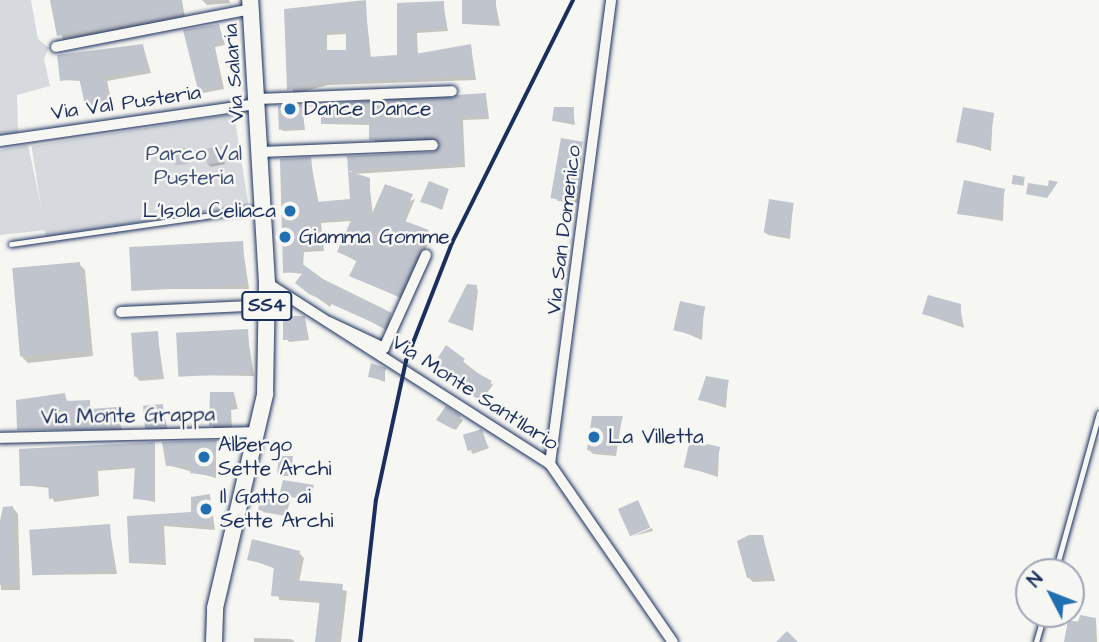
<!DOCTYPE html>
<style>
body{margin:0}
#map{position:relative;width:1099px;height:642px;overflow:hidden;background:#f6f6f2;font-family:"Architects Daughter",sans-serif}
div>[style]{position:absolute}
.green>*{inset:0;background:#d6d9dd;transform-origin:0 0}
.shadow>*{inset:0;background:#0003}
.building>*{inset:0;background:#c0c4cd;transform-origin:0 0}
.roads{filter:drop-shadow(0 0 2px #1b2f5e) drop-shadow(0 0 2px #1b2f5e)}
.service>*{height:5px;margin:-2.5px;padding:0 2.5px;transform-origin:2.5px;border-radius:2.5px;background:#f6f6f2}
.minor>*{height:10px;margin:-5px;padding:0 5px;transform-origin:5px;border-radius:5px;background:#f6f6f2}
.primary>*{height:16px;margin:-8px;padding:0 8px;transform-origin:8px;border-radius:8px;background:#f6f6f2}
.rail>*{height:3.5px;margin:-1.75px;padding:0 1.75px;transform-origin:1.75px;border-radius:1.75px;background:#1b2f5e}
.dots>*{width:19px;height:19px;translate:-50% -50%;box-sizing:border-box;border:4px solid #f6f6f2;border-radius:50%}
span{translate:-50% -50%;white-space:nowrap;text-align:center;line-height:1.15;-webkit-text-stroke:5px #f6f6f2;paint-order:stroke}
.shield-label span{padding:2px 5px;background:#f6f6f2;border:2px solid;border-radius:5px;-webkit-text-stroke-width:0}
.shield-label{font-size:19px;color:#1b2f5e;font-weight:700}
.street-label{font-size:21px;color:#1b2f5e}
.poi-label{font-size:21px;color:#1b2f5e}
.left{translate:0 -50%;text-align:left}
.right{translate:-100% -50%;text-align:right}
.park-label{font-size:21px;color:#405177}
.north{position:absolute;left:1015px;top:558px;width:70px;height:70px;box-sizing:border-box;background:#f6f6f2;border:2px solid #9ea6b7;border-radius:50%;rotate:312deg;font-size:19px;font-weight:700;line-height:28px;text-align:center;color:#1b2f5e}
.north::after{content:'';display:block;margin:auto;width:24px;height:32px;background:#1f6fb2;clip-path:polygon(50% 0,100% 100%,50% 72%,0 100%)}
</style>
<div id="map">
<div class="green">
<div style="clip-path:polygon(0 0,31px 0,38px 39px,49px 48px,44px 59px,50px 86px,17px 95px,18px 132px,0 135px)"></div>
<div style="left:234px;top:114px;width:92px;height:205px;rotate:81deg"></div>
<div style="clip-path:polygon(28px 145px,46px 230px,0 235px,0 150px)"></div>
</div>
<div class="shadow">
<div style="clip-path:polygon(52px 0,182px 0,185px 18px,63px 40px)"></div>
<div style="clip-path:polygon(202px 0,229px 0,230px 3px,207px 5px)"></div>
<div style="clip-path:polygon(495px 0,500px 26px,464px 24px)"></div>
<div style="clip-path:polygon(evenodd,365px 1px,371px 58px,399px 57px,399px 5px,443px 3px,448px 31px,417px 33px,418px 55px,471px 46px,476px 80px,328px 85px,293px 94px,286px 10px,365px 1px,348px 34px,348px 51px,327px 52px,327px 35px,348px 34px)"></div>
<div style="clip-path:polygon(219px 25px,225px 45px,215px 47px,224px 89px,203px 93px,194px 57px)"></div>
<div style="clip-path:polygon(143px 46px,151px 73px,107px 81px,113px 108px,92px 112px,82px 81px,61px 80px)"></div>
<div style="clip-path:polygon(486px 95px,489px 119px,463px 120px,465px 167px,354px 174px,350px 170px,434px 154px,442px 144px,375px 143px,370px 125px,323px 124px)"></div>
<div style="clip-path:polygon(302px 106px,305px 130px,283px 131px,281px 129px)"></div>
<div style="clip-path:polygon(573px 109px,575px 125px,554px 121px)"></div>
<div style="clip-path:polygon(993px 114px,991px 151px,958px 141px)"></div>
<div style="clip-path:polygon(582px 144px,578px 203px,558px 201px,555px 197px)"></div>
<div style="clip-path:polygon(220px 148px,225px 164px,211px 167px,208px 164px)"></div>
<div style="clip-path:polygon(310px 159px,319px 204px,352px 201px,369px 180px,373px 216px,415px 199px,405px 223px,432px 235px,403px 299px,351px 275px,358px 262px,339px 252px,352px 221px,321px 223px,324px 251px,304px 252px,303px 267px,322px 281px,391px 314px,388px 331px,333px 301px,330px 307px,301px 286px,304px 274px,285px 272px)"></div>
<div style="clip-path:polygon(1004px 190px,1003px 221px,959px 214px)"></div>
<div style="clip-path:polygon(448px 191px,442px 210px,422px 201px)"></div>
<div style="clip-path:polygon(793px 205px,790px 239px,768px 235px,764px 231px)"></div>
<div style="clip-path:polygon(242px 242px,249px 289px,133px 289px)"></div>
<div style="clip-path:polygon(79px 264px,85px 270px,93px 356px,28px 363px,22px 357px)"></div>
<div style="clip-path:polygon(476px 287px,478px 290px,473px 331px,450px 322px)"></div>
<div style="clip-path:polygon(960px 306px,964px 328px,924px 314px)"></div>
<div style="clip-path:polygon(704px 308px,702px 340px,676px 329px)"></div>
<div style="clip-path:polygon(305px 318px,309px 340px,289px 342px,287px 339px)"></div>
<div style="clip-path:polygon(247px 331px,254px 376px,180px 375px)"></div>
<div style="clip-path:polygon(157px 333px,164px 379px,140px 381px,136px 377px)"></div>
<div style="clip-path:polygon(446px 348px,493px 385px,481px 401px,462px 389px)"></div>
<div style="clip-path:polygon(385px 369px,385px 382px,369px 376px)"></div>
<div style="clip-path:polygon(728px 382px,726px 408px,700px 400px)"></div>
<div style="clip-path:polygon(234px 393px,238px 409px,231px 410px,232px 429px,215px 429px,211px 425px)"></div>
<div style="clip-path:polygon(65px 395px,68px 403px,89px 402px,93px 411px,117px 409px,122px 431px,19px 429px)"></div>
<div style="clip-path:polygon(162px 406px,168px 430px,150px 431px,146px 426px)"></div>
<div style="clip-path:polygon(446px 408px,463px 420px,456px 430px,440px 422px)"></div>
<div style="clip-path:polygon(622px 418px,616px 456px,593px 454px,589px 450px)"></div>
<div style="clip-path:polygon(481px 431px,489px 448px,473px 454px,471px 452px)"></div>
<div style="clip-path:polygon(216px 442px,216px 478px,167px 465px)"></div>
<div style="clip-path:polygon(155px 444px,155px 502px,135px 498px,137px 468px,98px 471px,99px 496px,54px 502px,50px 488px,21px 485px)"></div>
<div style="clip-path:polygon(719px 449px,718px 477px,684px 466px)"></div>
<div style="clip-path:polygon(292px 458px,293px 476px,281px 476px,279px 473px)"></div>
<div style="clip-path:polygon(285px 482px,313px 487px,312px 500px,291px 497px,286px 516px,262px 512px,279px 502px)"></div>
<div style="clip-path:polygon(210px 496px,215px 530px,164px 526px,166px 565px,130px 563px,129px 518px,193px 514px)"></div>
<div style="clip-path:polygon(13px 508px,18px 514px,20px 590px,1px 590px,0 523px)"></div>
<div style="clip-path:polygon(109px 526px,117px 574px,35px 575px)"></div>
<div style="clip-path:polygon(652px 528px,653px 531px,633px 536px)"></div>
<div style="clip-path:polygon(763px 537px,775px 581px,753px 582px,748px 577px)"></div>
<div style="clip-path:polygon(299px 553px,304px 558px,299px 582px,347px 591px,341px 642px,317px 642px,321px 603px,279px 600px,276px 569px,249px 559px)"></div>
<div style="clip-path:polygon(1096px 620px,1097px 642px,1066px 642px,1070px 622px)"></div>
<div style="clip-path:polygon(254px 638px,291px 639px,295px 642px,254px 642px)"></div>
</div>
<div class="building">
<div style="clip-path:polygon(50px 0,179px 0,182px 15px,57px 36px)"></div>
<div style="clip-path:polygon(evenodd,366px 0,368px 57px,397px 55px,397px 3px,444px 1px,445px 28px,414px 30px,415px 54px,471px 44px,473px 76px,323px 82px,287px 90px,284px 9px,366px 0,346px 30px,346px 50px,323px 50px,324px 31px,346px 30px)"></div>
<div style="left:462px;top:0;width:34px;height:24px"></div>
<div style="clip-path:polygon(219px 24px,222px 42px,213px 44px,221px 86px,198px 90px,183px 30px)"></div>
<div style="clip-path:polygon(143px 44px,148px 69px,104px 77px,110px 104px,86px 109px,79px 78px,60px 81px,57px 55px)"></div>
<div style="clip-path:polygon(486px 93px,486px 116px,460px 117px,462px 164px,348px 171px,347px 156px,433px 152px,440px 144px,433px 138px,369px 140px,369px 122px,321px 124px,321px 104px)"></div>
<div style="left:303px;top:105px;width:24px;height:25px;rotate:88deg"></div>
<div style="clip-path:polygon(554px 107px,574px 107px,573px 123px,552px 121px)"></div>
<div style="left:963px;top:107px;width:32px;height:36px;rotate:11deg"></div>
<div style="left:561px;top:138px;width:22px;height:61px;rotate:10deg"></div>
<div style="left:220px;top:146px;width:16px;height:16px;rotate:79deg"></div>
<div style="left:186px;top:148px;width:16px;height:13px;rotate:83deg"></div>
<div style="clip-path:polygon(311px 157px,316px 202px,350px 199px,348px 171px,370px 178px,370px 218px,385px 184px,413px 194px,402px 220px,429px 230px,399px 297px,349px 276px,357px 260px,337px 252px,352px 218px,319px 220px,322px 248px,301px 249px,301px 263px,323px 279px,392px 313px,385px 328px,309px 294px,295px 283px,304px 271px,283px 273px,280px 159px)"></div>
<div style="left:1013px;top:175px;width:12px;height:9px;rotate:9deg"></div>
<div style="clip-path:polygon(964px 180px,1005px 189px,999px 218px,957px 214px)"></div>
<div style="clip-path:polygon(1049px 180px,1058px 182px,1047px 198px,1026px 194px,1028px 183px,1048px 186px)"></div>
<div style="clip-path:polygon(429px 181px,449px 189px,440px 208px,420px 202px)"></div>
<div style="left:769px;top:199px;width:25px;height:34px;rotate:9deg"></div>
<div style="left:243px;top:241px;width:44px;height:114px;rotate:87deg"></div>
<div style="left:80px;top:262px;width:89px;height:68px;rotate:85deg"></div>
<div style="clip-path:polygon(467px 284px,477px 285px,471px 330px,448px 322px)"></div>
<div style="clip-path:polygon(928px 295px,961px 304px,961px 325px,922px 314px)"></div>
<div style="left:680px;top:301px;width:26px;height:30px;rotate:13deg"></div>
<div style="left:283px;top:316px;width:22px;height:24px"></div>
<div style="left:248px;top:329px;width:44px;height:72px;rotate:87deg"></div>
<div style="left:158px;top:331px;width:44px;height:27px;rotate:86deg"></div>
<div style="clip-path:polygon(446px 345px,465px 359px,461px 364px,492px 381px,478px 399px,434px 364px)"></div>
<div style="clip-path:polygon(371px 363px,386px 368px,383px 380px,368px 377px)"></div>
<div style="clip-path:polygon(706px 376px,729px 380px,723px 405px,698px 400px)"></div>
<div style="clip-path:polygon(210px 392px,234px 392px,228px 425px,209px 426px)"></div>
<div style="clip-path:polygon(65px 393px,66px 401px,90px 400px,90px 409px,117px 407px,119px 428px,17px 430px,16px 400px)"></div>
<div style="left:163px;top:404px;width:23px;height:20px;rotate:85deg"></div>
<div style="clip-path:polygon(446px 406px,461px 416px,453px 429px,436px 420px)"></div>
<div style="clip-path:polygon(592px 416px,623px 416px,612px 453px,587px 450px)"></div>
<div style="left:482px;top:429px;width:17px;height:20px;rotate:73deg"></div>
<div style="clip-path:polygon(217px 440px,213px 476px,190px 473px,191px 466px,166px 466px,162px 442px)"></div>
<div style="left:690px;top:440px;width:31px;height:28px;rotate:13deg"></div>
<div style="clip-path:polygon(155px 442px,152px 500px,133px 499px,135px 466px,95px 468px,96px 493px,49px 499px,48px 485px,20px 486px,19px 449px)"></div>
<div style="clip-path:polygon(279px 456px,293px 456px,291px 474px,277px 474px)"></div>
<div style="clip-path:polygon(283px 480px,314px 485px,310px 499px,289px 495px,284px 515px,258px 510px,261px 498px,278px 500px)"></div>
<div style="clip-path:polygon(210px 494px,211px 526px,161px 523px,163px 561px,129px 563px,127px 516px,191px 512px,191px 497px)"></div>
<div style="left:638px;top:500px;width:30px;height:22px;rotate:66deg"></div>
<div style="clip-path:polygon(13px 506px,15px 585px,0 585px,0 521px,3px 507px)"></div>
<div style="left:110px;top:524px;width:46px;height:81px;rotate:86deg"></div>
<div style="clip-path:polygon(749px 535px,763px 535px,771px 577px,747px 578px,737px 541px)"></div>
<div style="clip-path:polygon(252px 539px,300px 551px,293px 580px,343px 584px,336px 642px,315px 642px,320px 599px,271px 596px,274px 566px,247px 560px)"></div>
<div style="clip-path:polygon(1080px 615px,1096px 618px,1092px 642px,1064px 642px,1068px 620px,1078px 622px)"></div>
<div style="clip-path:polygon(787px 631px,798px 642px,776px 642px)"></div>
</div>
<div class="roads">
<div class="service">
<div style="left:11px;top:244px;width:253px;rotate:-8.2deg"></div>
<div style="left:1055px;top:572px;width:165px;rotate:-74.5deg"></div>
<div style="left:1036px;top:642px;width:29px;rotate:-74deg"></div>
</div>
<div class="minor">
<div style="left:56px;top:47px;width:199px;rotate:-11deg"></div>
<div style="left:257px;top:99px;width:195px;rotate:-2.3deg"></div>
<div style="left:0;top:141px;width:260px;rotate:-8.2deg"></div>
<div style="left:261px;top:152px;width:172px;rotate:-2.3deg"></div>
<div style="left:267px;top:283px;width:336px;rotate:32.6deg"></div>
<div style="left:550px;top:464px;width:216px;rotate:55.4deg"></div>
<div style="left:121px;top:312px;width:146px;rotate:-2.7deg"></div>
<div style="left:329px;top:322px;width:61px;rotate:25.3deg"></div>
<div style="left:384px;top:348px;width:102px;rotate:-65.7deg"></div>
<div style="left:0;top:438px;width:256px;rotate:-1.3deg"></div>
<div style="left:550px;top:464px;width:468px;rotate:-82.5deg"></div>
</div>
<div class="primary">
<div style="left:214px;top:642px;width:34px;rotate:-88deg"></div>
<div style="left:215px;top:608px;width:220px;rotate:-76.8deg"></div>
<div style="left:265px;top:394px;width:111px;rotate:-89deg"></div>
<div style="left:267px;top:283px;width:284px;rotate:-93.4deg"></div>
</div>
</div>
<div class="rail">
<div style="left:360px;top:642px;width:143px;rotate:-83.6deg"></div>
<div style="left:376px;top:500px;width:142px;rotate:-77.8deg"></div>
<div style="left:406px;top:361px;width:127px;rotate:-68.7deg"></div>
<div style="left:452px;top:243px;width:271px;rotate:-63.5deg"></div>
</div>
<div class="dots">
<div style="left:290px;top:109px;background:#1f6fb2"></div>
<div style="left:290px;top:211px;background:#1f6fb2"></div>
<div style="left:285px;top:237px;background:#1f6fb2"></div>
<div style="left:594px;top:437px;background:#1f6fb2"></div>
<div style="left:204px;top:457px;background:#1f6fb2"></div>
<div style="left:206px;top:509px;background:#1f6fb2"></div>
</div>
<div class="shield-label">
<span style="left:267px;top:306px">SS4</span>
</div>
<div class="street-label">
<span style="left:234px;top:73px;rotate:-94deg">Via Salaria</span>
<span style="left:126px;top:103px;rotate:-8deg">Via Val Pusteria</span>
<span style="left:564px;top:230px;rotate:-83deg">Via San Domenico</span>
<span style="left:475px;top:393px;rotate:33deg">Via Monte Sant'Ilario</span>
<span style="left:128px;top:416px;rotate:-1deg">Via Monte Grappa</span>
</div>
<div class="poi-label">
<span class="left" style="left:304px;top:109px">Dance Dance</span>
<span class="right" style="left:276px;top:211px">L'Isola Celiaca</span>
<span class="left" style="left:299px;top:237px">Giamma Gomme</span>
<span class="left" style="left:608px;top:437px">La Villetta</span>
<span class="left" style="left:218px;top:457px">Albergo<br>Sette Archi</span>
<span class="left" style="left:220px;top:509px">Il Gatto ai<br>Sette Archi</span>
</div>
<div class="park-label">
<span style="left:194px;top:166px">Parco Val<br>Pusteria</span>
</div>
<div class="north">N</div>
</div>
